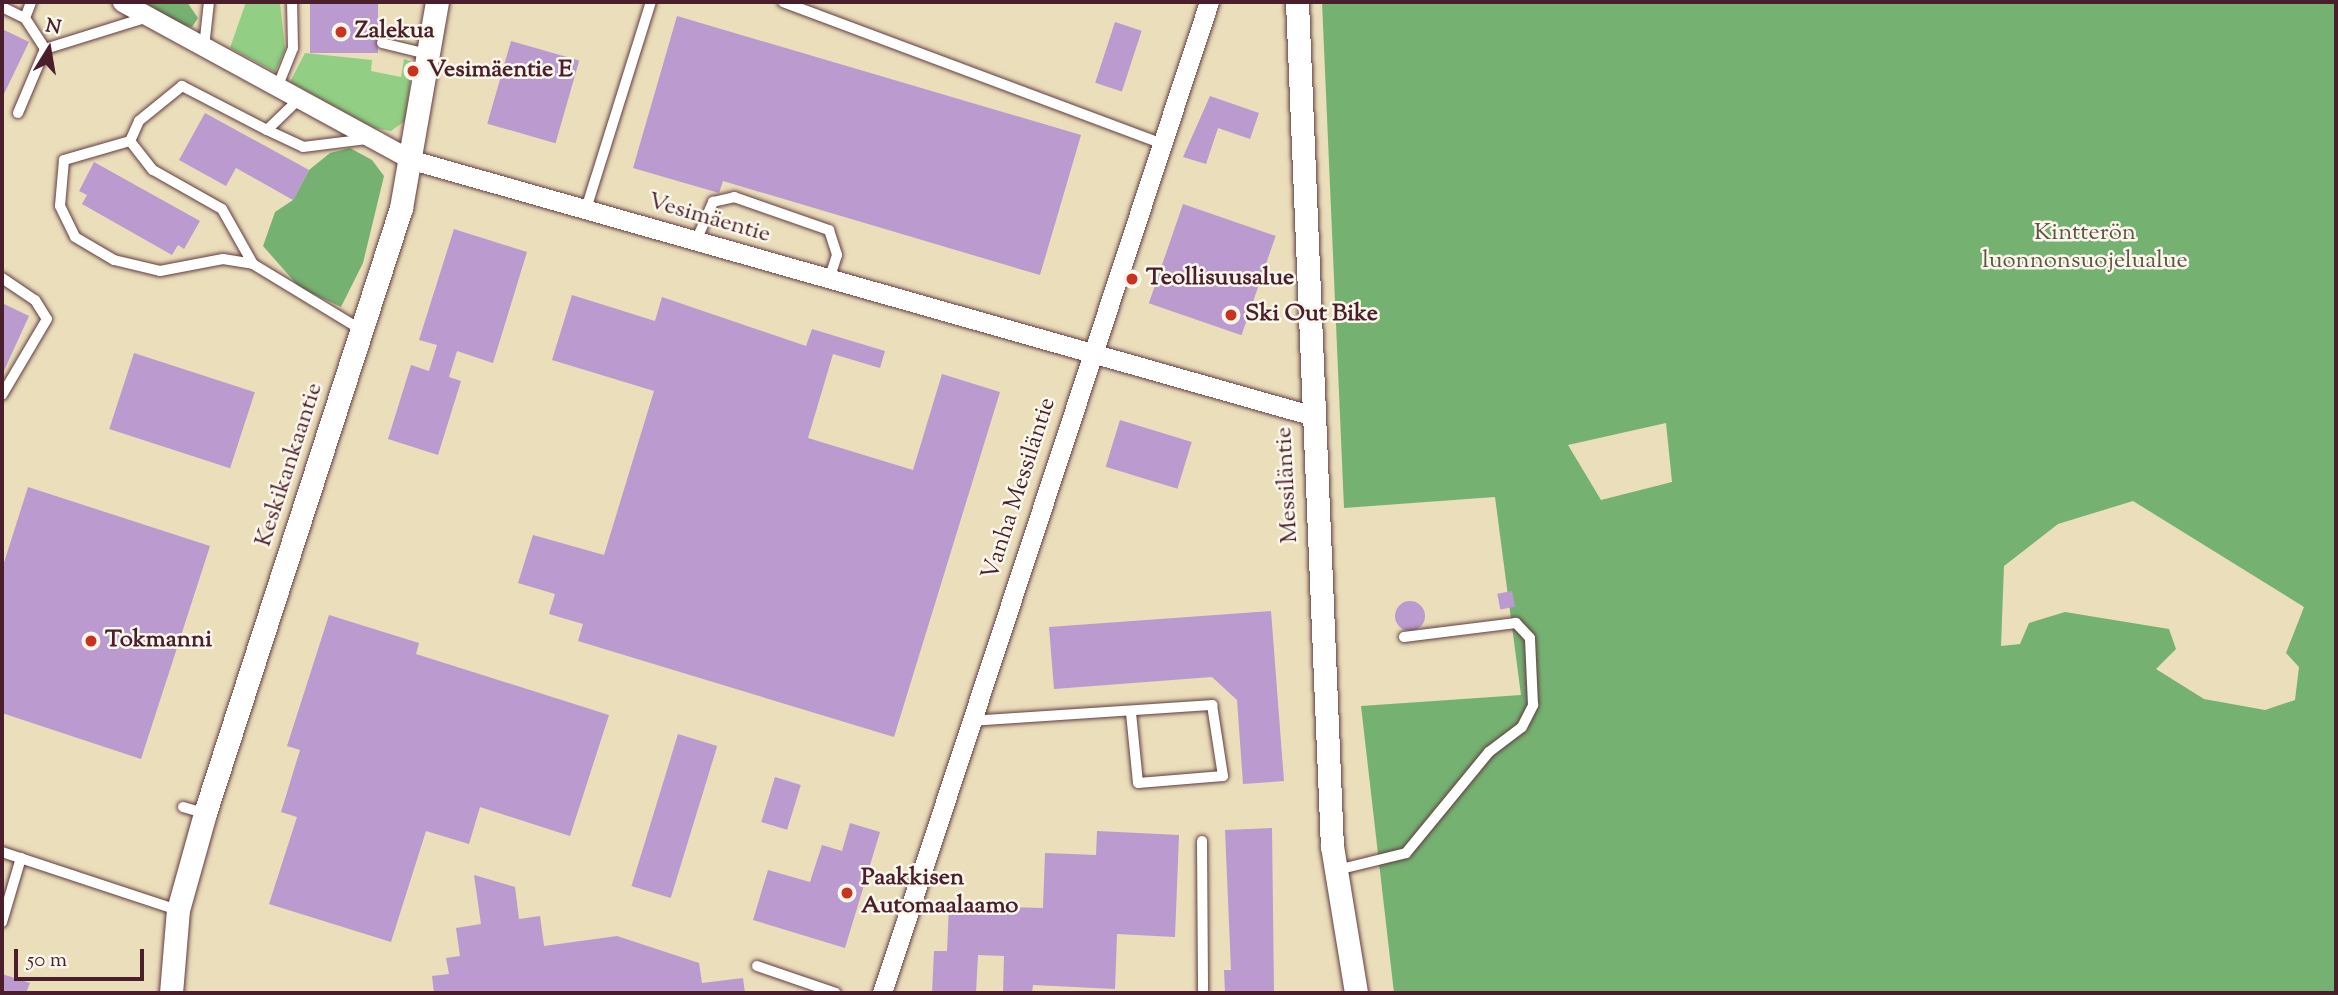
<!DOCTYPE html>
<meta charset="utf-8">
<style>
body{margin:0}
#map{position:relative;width:2338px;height:995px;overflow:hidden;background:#ebdebb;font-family:"Sorts Mill Goudy",serif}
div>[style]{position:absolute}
.green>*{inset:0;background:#92cf84}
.forest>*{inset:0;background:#75b272}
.building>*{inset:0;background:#ba9acf;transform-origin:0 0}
.round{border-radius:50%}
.roads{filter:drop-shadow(0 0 2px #623c41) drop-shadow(0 0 2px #623c41)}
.service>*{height:10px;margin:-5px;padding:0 5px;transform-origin:5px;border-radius:5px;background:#fff}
.minor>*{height:19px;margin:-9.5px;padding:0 9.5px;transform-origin:9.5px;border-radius:9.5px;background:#fff}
.tertiary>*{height:23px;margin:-11.5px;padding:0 11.5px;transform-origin:11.5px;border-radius:11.5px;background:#fff}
.dots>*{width:19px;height:19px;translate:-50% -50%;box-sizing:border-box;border:4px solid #fbf7ec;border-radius:50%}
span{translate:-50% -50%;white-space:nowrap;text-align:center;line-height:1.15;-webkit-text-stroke:5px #fbf7ec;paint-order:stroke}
.poi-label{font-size:24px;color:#4a1f2b;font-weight:700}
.left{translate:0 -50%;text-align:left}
.street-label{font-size:24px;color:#4a1f2b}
.park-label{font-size:24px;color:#605446}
.frame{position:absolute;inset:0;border:4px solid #4a1f2b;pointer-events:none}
.north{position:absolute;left:14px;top:14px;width:70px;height:70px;-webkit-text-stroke:5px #fbf7ec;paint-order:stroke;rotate:11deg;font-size:19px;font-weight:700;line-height:28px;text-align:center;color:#4a1f2b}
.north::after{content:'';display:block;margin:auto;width:24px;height:32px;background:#4a1f2b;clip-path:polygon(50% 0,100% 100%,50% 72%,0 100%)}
.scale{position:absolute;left:14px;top:949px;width:130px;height:32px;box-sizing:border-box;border:4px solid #4a1f2b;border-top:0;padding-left:9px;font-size:21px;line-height:24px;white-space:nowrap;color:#4a1f2b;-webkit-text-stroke:5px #fbf7ec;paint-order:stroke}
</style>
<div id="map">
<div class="green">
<div style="clip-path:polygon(246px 2px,280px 2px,285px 50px,275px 72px,230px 48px)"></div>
<div style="clip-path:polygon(305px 53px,372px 60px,371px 71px,401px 77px,404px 59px,413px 62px,405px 121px,391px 131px,374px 128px,290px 82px)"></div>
</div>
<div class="forest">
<div style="clip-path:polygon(144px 2px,187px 2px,198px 18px,192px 27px,180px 24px)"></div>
<div style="clip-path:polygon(evenodd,1322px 2px,2336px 2px,2336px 993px,1394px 993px,1361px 706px,1521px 695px,1495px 497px,1344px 508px,1322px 2px,1666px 423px,1672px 482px,1601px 500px,1568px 445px,1666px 423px,1322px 2px,2133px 501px,2304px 607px,2286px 653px,2299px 667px,2295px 700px,2265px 710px,2204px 699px,2156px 669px,2176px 649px,2169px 629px,2065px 612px,2029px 623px,2020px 644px,2001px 646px,2004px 566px,2058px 524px,2133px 501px)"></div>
<div style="clip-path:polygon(350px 148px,372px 160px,384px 176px,363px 263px,341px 307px,300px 288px,263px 246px,275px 212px,293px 200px,309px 170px,330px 153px)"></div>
</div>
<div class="building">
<div style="left:310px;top:2px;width:68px;height:51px"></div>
<div style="clip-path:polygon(677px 16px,1081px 135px,1040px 275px,723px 181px,719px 193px,633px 168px)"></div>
<div style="left:1115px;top:22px;width:28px;height:64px;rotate:18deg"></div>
<div style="clip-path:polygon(2px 29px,29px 42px,2px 98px)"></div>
<div style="left:511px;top:41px;width:71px;height:86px;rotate:16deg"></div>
<div style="clip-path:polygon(1210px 96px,1259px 113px,1250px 139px,1218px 128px,1206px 164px,1183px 157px)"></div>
<div style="clip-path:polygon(205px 113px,309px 170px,293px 200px,236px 168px,226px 186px,179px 160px)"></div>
<div style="clip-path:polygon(94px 162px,200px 221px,184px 249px,178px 245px,172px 255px,82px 204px,87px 195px,79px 191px)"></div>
<div style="left:1183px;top:204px;width:98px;height:105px;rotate:19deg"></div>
<div style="clip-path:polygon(454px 229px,527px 252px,493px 363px,457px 351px,449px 377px,461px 381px,438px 455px,388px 439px,411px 365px,429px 371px,437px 345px,419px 340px)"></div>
<div style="clip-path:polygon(572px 295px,655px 321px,662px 297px,806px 346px,812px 329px,885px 351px,880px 368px,833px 354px,808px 438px,913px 470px,942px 374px,1000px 392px,894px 737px,578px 641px,583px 624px,549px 614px,555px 594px,518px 583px,533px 535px,604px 555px,654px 391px,552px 360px)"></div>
<div style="clip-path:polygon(2px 303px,29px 316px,2px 375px)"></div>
<div style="left:134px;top:353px;width:127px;height:80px;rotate:18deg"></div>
<div style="left:1120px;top:420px;width:75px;height:49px;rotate:17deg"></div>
<div style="clip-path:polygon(28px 487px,210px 546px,141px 759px,2px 713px,2px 569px)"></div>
<div style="left:1512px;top:591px;width:16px;height:15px;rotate:79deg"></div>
<div class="round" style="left:1395px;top:601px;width:30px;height:30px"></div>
<div style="clip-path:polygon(1271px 611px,1284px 781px,1243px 784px,1237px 700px,1212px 677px,1054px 689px,1049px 627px)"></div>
<div style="clip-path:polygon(329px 615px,419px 643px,416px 654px,609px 715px,570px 836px,480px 807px,469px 844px,426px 831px,391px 942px,269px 904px,297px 817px,281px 812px,300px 750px,287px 746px)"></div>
<div style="left:678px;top:734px;width:41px;height:159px;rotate:17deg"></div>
<div style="left:775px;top:777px;width:27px;height:47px;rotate:17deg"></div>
<div style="clip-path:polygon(850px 823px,880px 832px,845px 948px,753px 920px,768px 870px,810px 882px,822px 845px,842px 851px)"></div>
<div style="clip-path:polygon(1272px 828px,1274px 993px,1225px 993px,1224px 970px,1231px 970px,1225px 830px)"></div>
<div style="clip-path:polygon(1097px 831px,1179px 835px,1175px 937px,1117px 934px,1115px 989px,1033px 985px,1032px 993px,1003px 993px,1004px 956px,978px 955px,976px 993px,932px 993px,934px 951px,947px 951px,949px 905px,1043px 908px,1045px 853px,1096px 855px)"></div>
<div style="clip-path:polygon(474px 875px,515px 887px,519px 919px,540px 916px,544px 946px,617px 936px,699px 963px,702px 983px,743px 978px,745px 993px,434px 993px,432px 976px,449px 974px,446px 958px,460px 956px,456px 928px,481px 924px)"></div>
<div style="clip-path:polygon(2px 974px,30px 983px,26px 993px,2px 993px)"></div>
</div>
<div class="roads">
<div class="service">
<div style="left:783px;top:2px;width:403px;rotate:20.5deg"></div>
<div style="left:2px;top:7px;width:25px;rotate:26deg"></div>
<div style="left:25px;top:18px;width:17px;rotate:-69deg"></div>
<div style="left:25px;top:18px;width:37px;rotate:57deg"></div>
<div style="left:382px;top:43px;width:46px;rotate:13.7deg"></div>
<div style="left:204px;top:47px;width:45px;rotate:-83.7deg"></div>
<div style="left:277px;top:88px;width:43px;rotate:-68.2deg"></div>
<div style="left:293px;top:48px;width:46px;rotate:-91.2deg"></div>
<div style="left:298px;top:100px;width:43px;rotate:135.9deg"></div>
<div style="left:267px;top:130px;width:96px;rotate:-152.6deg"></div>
<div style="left:182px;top:86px;width:55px;rotate:140.9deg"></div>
<div style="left:139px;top:121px;width:22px;rotate:114deg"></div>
<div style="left:130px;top:141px;width:69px;rotate:163.9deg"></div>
<div style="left:64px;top:160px;width:46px;rotate:95deg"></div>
<div style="left:60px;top:206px;width:34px;rotate:64deg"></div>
<div style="left:75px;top:237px;width:45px;rotate:30.5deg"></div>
<div style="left:114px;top:260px;width:47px;rotate:13.4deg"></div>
<div style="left:160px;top:271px;width:64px;rotate:-10.8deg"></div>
<div style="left:223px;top:259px;width:30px;rotate:9deg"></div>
<div style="left:253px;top:264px;width:125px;rotate:31.3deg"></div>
<div style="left:18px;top:113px;width:69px;rotate:-67.1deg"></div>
<div style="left:45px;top:49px;width:108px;rotate:-17.3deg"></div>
<div style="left:267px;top:130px;width:40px;rotate:25deg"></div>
<div style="left:303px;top:147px;width:64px;rotate:-7.1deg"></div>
<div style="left:130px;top:141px;width:37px;rotate:52deg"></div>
<div style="left:153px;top:170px;width:79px;rotate:29.5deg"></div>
<div style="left:222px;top:209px;width:63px;rotate:60.6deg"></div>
<div style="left:586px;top:209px;width:217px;rotate:-72.6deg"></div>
<div style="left:696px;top:241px;width:43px;rotate:-66.4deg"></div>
<div style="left:713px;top:202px;width:22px;rotate:-13deg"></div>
<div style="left:734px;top:197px;width:101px;rotate:19.2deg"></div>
<div style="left:829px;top:230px;width:26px;rotate:72deg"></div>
<div style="left:837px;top:255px;width:25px;rotate:108deg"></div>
<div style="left:2px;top:278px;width:40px;rotate:34deg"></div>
<div style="left:35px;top:300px;width:22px;rotate:58deg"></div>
<div style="left:47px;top:319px;width:88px;rotate:120.6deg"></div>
<div style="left:971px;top:721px;width:242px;rotate:-3.8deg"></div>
<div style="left:1212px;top:705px;width:72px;rotate:81.2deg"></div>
<div style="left:1223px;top:776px;width:85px;rotate:175.3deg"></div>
<div style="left:1138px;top:783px;width:70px;rotate:-95.7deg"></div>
<div style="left:183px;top:807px;width:22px;rotate:16deg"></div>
<div style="left:1202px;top:841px;width:152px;rotate:89.6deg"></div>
<div style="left:2px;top:852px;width:184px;rotate:18.3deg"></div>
<div style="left:1337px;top:870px;width:71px;rotate:-13.8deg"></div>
<div style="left:1406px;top:853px;width:131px;rotate:-50.6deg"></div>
<div style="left:1489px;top:752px;width:41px;rotate:-37.1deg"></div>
<div style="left:1522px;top:727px;width:25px;rotate:-63deg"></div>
<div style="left:1533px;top:705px;width:67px;rotate:-92.6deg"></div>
<div style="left:1530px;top:638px;width:21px;rotate:-133deg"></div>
<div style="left:1516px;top:623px;width:113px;rotate:172.9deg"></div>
<div style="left:2px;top:922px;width:67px;rotate:-73.5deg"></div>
<div style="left:757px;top:966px;width:83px;rotate:18.9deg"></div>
</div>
<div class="minor">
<div style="left:122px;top:2px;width:330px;rotate:28.6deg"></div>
<div style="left:412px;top:160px;width:934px;rotate:15.85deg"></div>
<div style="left:882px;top:993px;width:1044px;rotate:-71.74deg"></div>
</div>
<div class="tertiary">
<div style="left:1297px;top:2px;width:845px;rotate:87.63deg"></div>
<div style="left:1332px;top:846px;width:149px;rotate:80.7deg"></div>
<div style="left:171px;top:993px;width:83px;rotate:-85.2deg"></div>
<div style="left:178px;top:910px;width:101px;rotate:-74.4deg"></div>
<div style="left:205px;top:813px;width:636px;rotate:-72.05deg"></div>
<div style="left:401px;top:208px;width:209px;rotate:-80.1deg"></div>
</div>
</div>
<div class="dots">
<div style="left:341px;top:32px;background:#c8321e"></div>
<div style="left:413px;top:71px;background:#c8321e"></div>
<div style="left:1132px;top:279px;background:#c8321e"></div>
<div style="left:1231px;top:315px;background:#c8321e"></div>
<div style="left:91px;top:641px;background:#c8321e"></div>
<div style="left:847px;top:893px;background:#c8321e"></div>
</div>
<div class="poi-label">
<span class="left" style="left:355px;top:32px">Zalekua</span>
<span class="left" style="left:427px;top:71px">Vesimäentie E</span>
<span class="left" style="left:1146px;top:279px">Teollisuusalue</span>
<span class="left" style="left:1245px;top:315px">Ski Out Bike</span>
<span class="left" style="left:105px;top:641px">Tokmanni</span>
<span class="left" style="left:861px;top:893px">Paakkisen<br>Automaalaamo</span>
</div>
<div class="street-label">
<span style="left:709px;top:219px;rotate:16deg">Vesimäentie</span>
<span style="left:290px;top:465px;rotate:-72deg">Keskikankaantie</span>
<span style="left:1288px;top:485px;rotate:-93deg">Messiläntie</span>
<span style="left:1020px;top:489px;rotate:-72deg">Vanha Messiläntie</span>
</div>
<div class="park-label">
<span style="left:2085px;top:248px">Kintterön<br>luonnonsuojelualue</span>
</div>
<div class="frame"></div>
<div class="north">N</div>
<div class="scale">50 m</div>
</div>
